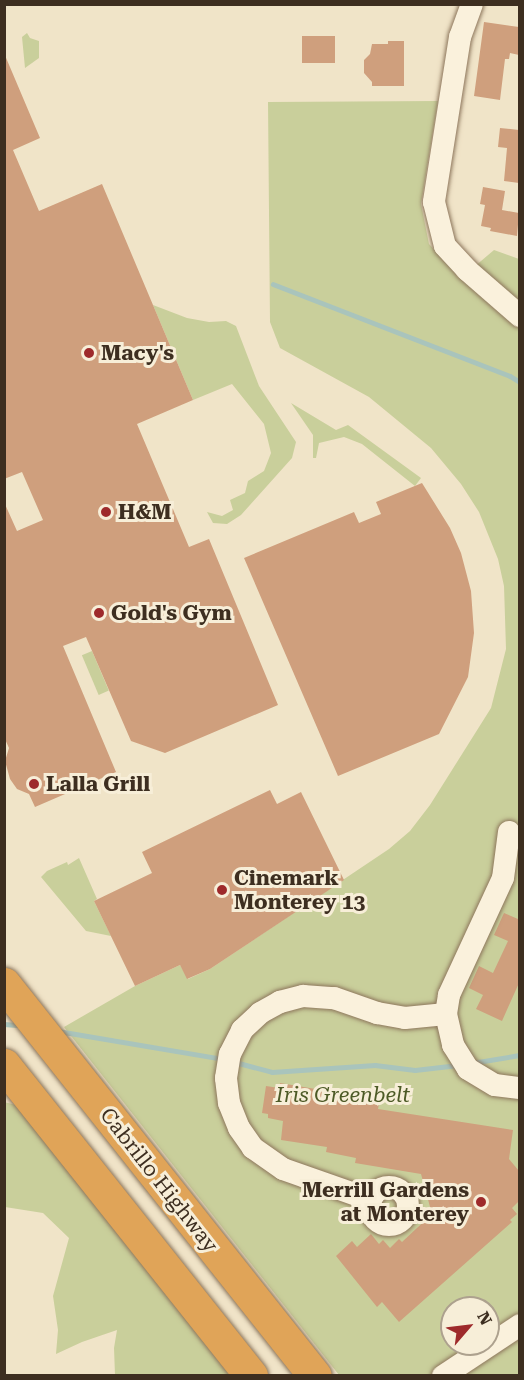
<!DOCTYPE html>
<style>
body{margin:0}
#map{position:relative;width:524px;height:1380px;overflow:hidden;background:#f0e4c8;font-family:"Roboto Serif",serif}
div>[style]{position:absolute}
.green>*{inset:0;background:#c9cf9b;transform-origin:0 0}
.stream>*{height:4.5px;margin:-2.25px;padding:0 2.25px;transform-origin:2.25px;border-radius:2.25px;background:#a9c4bc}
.building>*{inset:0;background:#cf9f7d;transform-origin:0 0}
.roads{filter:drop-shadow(0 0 2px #8d765c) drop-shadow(0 0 2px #8d765c)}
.minor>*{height:22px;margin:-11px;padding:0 11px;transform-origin:11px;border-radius:11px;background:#faf1dc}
.minor>.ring{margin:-11px;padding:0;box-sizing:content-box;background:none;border:22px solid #faf1dc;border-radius:50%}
.highway>*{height:33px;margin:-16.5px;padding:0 16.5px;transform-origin:16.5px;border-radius:16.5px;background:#e0a458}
.dots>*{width:16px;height:16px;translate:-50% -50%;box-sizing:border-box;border:3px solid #f7eed8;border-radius:50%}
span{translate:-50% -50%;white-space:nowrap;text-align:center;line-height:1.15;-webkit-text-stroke:6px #f7eed8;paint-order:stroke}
.poi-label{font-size:21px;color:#3d2e20;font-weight:700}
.left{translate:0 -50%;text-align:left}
.right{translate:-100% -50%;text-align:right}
.park-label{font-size:21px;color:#4d5a26;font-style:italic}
.street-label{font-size:21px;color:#3d2e20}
.frame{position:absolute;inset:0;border:6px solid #3d2e20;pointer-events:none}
.north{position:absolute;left:440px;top:1296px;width:60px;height:60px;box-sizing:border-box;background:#f7eed8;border:2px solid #ada18e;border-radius:50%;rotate:62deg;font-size:16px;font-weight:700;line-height:24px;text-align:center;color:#3d2e20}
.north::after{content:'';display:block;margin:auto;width:21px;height:27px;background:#9e2a2b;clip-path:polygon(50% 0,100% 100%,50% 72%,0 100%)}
</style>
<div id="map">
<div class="green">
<div style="clip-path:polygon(27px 33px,30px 38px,39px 41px,39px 58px,25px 68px,22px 37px)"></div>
<div style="clip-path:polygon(evenodd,438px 101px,421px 204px,429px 244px,461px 278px,494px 250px,519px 259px,519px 1375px,339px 1375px,64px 1027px,135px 986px,180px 965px,188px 979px,210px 969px,389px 849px,410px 831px,430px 805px,491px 708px,506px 649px,504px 586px,498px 559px,479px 512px,461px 484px,431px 448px,369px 397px,280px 348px,270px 322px,268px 102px,438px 101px,452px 1308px,488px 1308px,488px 1344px,452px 1344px,452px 1308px)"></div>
<div style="clip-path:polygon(153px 305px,187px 318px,209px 322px,226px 321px,236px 326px,259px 386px,296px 442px,292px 458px,241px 515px,227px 524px,213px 523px,207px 512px,222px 516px,233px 510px,230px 500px,245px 493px,248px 481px,264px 471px,271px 453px,264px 424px,232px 384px,193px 400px)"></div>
<div style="clip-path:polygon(291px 403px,336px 430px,348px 425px,421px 478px,415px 486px,362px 444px,344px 437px,319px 443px,316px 458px,313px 458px,313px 435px)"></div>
<div style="left:92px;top:651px;width:43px;height:11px;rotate:67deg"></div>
<div style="clip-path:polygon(79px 858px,97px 899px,94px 901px,111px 936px,86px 931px,41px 877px,47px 871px,67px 862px,68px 865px)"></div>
<div style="clip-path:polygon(4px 1102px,16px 1105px,230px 1375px,115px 1375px,114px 1348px,117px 1330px,82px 1342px,56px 1354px,58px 1330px,53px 1296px,69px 1238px,43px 1213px,5px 1207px)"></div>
</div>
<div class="stream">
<div style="left:273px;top:284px;width:254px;rotate:21.2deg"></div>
<div style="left:510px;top:376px;width:12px;rotate:31deg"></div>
<div style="left:4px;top:1024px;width:16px;rotate:4deg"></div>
<div style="left:58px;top:1031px;width:168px;rotate:9.6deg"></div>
<div style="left:235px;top:1062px;width:38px;rotate:15deg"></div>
<div style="left:272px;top:1072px;width:103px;rotate:-3.9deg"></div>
<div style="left:375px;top:1065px;width:40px;rotate:7.1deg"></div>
<div style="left:415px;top:1070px;width:43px;rotate:-6.6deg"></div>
<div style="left:472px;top:1063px;width:49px;rotate:-9.5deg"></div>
</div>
<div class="building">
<div style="clip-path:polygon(484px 22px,519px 27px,519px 55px,510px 53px,509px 59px,505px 59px,500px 100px,474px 96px)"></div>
<div style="left:302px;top:36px;width:33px;height:27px"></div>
<div style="clip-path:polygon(388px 41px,404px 41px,404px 86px,372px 86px,372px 82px,364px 73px,364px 60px,370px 54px,372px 44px,388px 44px)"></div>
<div style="clip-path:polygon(4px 53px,40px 138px,13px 150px,39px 211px,102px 184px,153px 305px,193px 400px,137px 424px,189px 547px,209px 539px,278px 705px,165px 753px,131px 741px,86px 637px,63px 646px,116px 772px,35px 807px,29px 794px,17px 789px,10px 779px,5px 761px,9px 748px,4px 737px,4px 502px,17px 531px,43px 520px,22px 472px,4px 479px)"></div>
<div style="clip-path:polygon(500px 128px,519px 130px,519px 183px,504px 181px,507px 148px,498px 147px)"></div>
<div style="clip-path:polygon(483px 187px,505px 191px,502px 210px,519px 213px,517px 236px,490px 231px,491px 228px,481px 226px,485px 205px,480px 204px)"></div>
<div style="clip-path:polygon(422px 483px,450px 528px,461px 553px,471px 591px,474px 633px,468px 677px,439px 734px,338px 776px,244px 558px,354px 512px,359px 523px,381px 514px,376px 502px)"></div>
<div style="clip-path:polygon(270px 790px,277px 804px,301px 792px,344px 880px,210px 969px,187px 979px,180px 965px,135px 986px,94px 901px,152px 873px,142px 852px)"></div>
<div style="clip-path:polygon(504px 913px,518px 919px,519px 915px,519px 983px,502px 1021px,476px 1009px,483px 995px,469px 988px,479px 966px,493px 973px,508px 941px,494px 935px)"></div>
<div style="clip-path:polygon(280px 1083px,345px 1094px,344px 1098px,379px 1104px,378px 1109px,513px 1130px,509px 1159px,519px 1171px,519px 1201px,512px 1208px,517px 1214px,510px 1220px,512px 1222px,399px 1322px,382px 1302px,377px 1307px,336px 1256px,352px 1241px,357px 1247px,371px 1234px,379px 1244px,383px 1240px,390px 1248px,399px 1239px,402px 1242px,432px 1214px,421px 1174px,355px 1163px,356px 1158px,326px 1152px,327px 1147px,281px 1140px,283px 1121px,268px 1118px,268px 1114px,262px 1113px,266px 1086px,279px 1088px)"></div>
</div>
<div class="roads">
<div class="minor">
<div style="left:472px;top:4px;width:35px;rotate:110deg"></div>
<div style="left:460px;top:37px;width:167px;rotate:99deg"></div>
<div style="left:434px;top:202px;width:45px;rotate:76deg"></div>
<div style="left:445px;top:246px;width:33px;rotate:47deg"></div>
<div style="left:467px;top:270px;width:70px;rotate:41deg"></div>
<div style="left:509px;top:832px;width:46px;rotate:97.4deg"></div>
<div style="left:503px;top:878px;width:129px;rotate:114.8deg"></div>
<div style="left:449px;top:995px;width:19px;rotate:99deg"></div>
<div style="left:446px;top:1014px;width:32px;rotate:77deg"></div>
<div style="left:453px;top:1045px;width:28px;rotate:58deg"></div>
<div style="left:468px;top:1069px;width:31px;rotate:31deg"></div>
<div style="left:495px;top:1085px;width:25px;rotate:7deg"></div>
<div class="ring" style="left:370px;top:1187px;width:16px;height:16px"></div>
<div style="left:371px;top:1200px;width:93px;rotate:-160.6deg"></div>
<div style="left:283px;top:1169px;width:37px;rotate:-145deg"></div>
<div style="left:253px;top:1148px;width:24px;rotate:-125deg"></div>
<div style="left:239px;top:1128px;width:27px;rotate:-112deg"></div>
<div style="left:229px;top:1103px;width:25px;rotate:-97deg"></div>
<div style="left:226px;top:1078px;width:24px;rotate:-81deg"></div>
<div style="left:230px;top:1054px;width:27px;rotate:-63deg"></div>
<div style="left:242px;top:1030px;width:25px;rotate:-43deg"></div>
<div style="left:260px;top:1013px;width:23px;rotate:-29deg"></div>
<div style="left:280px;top:1002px;width:24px;rotate:-15deg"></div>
<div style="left:303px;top:996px;width:31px;rotate:4deg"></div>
<div style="left:334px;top:998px;width:46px;rotate:19.2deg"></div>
<div style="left:377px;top:1013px;width:28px;rotate:10deg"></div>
<div style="left:405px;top:1018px;width:41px;rotate:-5.6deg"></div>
<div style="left:443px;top:1376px;width:92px;rotate:-33.5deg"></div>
</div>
<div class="highway">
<div style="left:4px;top:984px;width:500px;rotate:51.57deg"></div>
<div style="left:4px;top:1065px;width:397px;rotate:51.5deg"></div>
</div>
</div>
<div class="dots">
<div style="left:89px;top:353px;background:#9e2a2b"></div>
<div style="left:106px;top:512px;background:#9e2a2b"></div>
<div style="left:99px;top:613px;background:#9e2a2b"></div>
<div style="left:34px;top:784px;background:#9e2a2b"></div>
<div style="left:222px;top:890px;background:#9e2a2b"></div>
<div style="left:481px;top:1202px;background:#9e2a2b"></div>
</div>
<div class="poi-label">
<span class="left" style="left:101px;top:353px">Macy's</span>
<span class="left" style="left:118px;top:512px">H&amp;M</span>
<span class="left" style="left:111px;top:613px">Gold's Gym</span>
<span class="left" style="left:46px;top:784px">Lalla Grill</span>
<span class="left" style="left:234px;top:890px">Cinemark<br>Monterey 13</span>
<span class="right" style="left:469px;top:1202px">Merrill Gardens<br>at Monterey</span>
</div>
<div class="park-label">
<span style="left:343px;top:1095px">Iris Greenbelt</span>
</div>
<div class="street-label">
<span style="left:159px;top:1180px;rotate:52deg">Cabrillo Highway</span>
</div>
<div class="frame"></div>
<div class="north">N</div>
</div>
